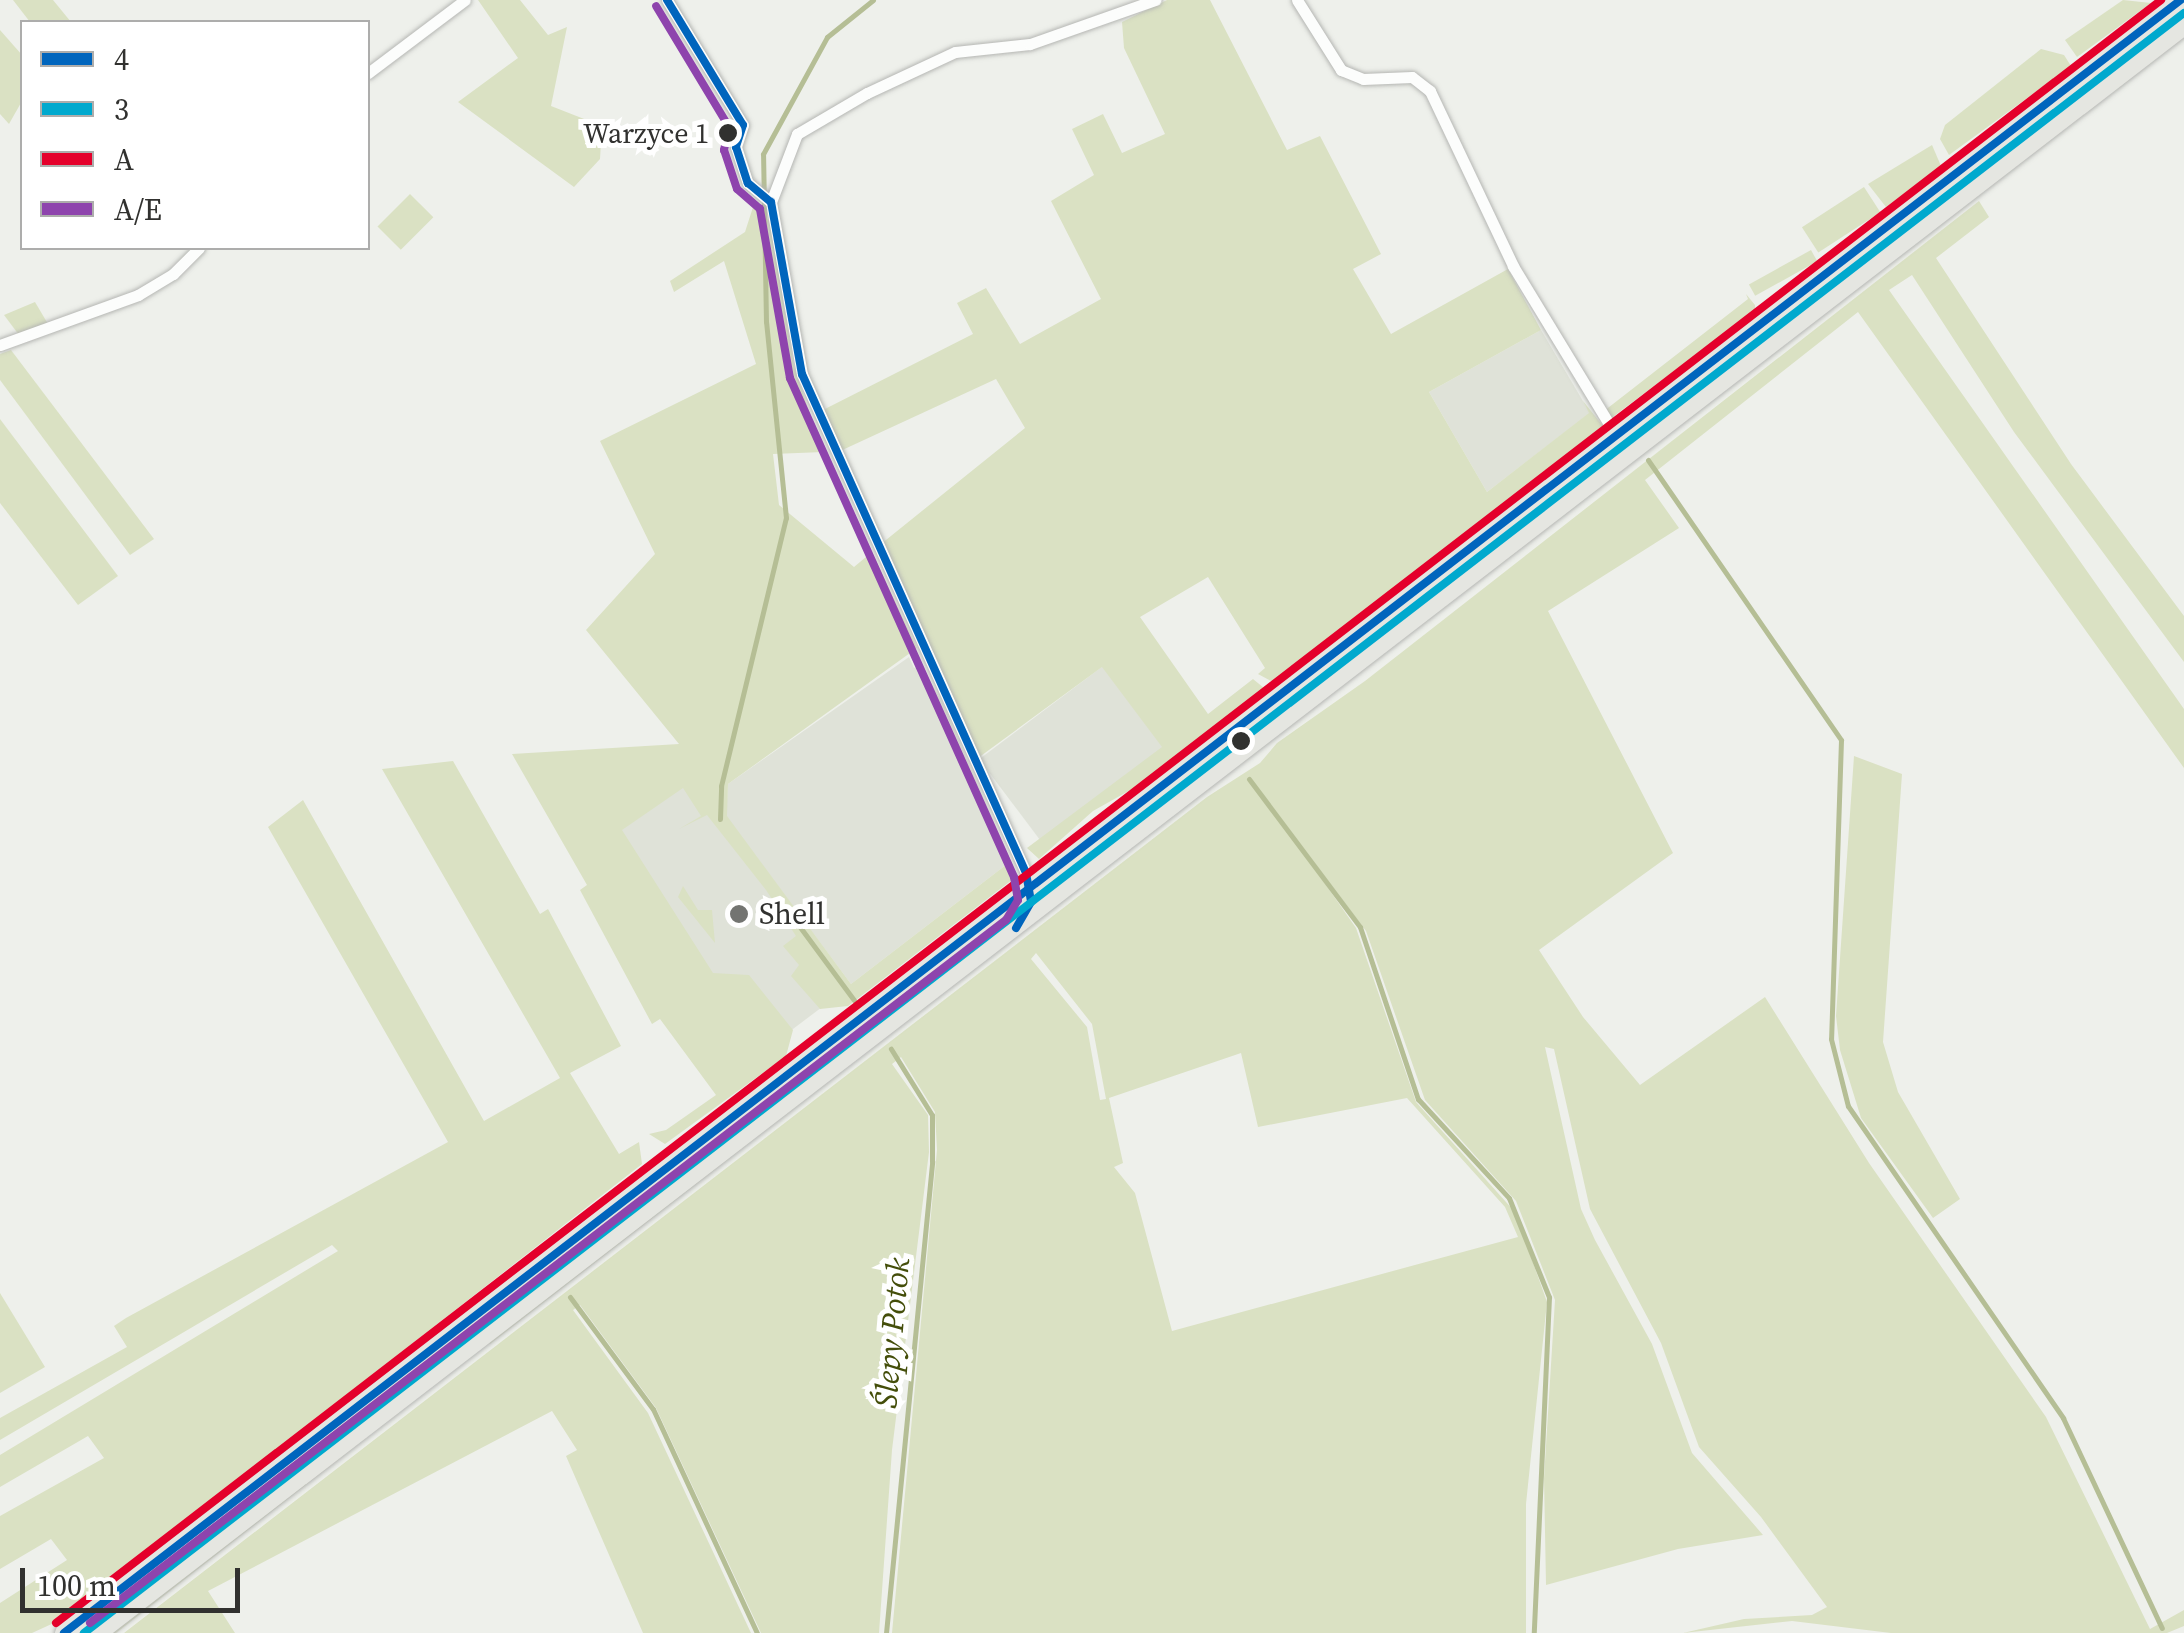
<!DOCTYPE html>
<meta charset="utf-8">
<style>
body{margin:0}
#map{position:relative;width:2184px;height:1633px;overflow:hidden;background:#eef0eb;font-family:"Source Serif 4",serif}
div>[style]{position:absolute}
.built>*{inset:0;background:#dfe2d8;transform-origin:0 0}
.green>*{inset:0;background:#dae1c3;transform-origin:0 0}
.stream>*{height:5px;margin:-2.5px;padding:0 2.5px;transform-origin:2.5px;border-radius:2.5px;background:#b5be95}
.roads{filter:drop-shadow(0 0 2px #b5b6b3) drop-shadow(0 0 2px #b5b6b3)}
.street>*{height:11px;margin:-5.5px;padding:0 5.5px;transform-origin:5.5px;border-radius:5.5px;background:#fcfdfc}
.primary>*{height:18px;margin:-9px;padding:0 9px;transform-origin:9px;border-radius:9px;background:#e5e6e1}
.bus-1>*{height:8px;margin:-4px;padding:0 4px;transform-origin:4px;border-radius:4px;background:#0065bd}
.bus-2>*{height:8px;margin:-4px;padding:0 4px;transform-origin:4px;border-radius:4px;background:#00a9ce}
.bus-3>*{height:8px;margin:-4px;padding:0 4px;transform-origin:4px;border-radius:4px;background:#e4002b}
.bus-4>*{height:8px;margin:-4px;padding:0 4px;transform-origin:4px;border-radius:4px;background:#8e44ad}
.dots>*{width:28px;height:28px;translate:-50% -50%;box-sizing:border-box;border:5px solid #fff;border-radius:50%}
span{translate:-50% -50%;white-space:nowrap;text-align:center;line-height:1.15;-webkit-text-stroke:10px #fff;paint-order:stroke}
.bus-label{font-size:28px;color:#31312f}
.right{translate:-100% -50%;text-align:right}
.poi-label{font-size:30px;color:#31312f}
.left{translate:0 -50%;text-align:left}
.water-label{font-size:32px;color:#444e0a;font-style:italic}
.legend{position:absolute;left:20px;top:20px;width:350px;height:230px;box-sizing:border-box;background:#fff;border:2px solid #adadac;margin:0;padding:12px 18px;list-style:none;font-size:30px;color:#31312f}
.legend li{display:flex;align-items:center;gap:20px;height:50px}
.legend b{width:50px;border:2px solid #adadac}
.scale{position:absolute;left:20px;top:1568px;width:220px;height:45px;box-sizing:border-box;border:5px solid #31312f;border-top:0;padding-left:12px;font-size:30px;line-height:35px;white-space:nowrap;color:#31312f;-webkit-text-stroke:8px #fff;paint-order:stroke}
</style>
<div id="map">
<div class="built">
<div style="clip-path:polygon(1541px 330px,1590px 413px,1487px 492px,1429px 392px)"></div>
<div style="clip-path:polygon(909px 657px,914px 668px,922px 666px,943px 704px,1011px 861px,851px 984px,726px 816px,728px 784px)"></div>
<div style="left:1103px;top:666px;width:101px;height:155px;rotate:53deg"></div>
<div style="clip-path:polygon(687px 780px,842px 992px,789px 1032px,714px 981px,618px 832px)"></div>
</div>
<div class="green">
<div style="clip-path:polygon(13px 0,53px 0,71px 22px,30px 22px)"></div>
<div style="clip-path:polygon(478px 0,520px 0,548px 35px,567px 27px,551px 106px,602px 126px,600px 159px,574px 187px,458px 102px,518px 58px)"></div>
<div style="clip-path:polygon(1167px 0,1210px 0,1287px 150px,1320px 136px,1381px 254px,1353px 269px,1391px 334px,1508px 269px,1541px 330px,1429px 392px,1487px 492px,1589px 413px,1583px 401px,1603px 426px,1273px 682px,1258px 674px,1265px 668px,1208px 577px,1140px 617px,1208px 714px,1253px 679px,1264px 688px,1141px 784px,1093px 811px,1039px 859px,1027px 848px,1162px 747px,1102px 667px,978px 758px,881px 544px,1025px 428px,996px 379px,838px 452px,821px 411px,973px 334px,957px 303px,986px 288px,1020px 344px,1101px 299px,1051px 201px,1094px 175px,1072px 129px,1103px 114px,1122px 153px,1165px 134px,1124px 48px,1122px 22px)"></div>
<div style="clip-path:polygon(2123px 0,2151px 3px,2077px 57px,2065px 40px)"></div>
<div style="clip-path:polygon(0 30px,22px 55px,22px 101px,9px 124px,0 114px)"></div>
<div style="clip-path:polygon(2041px 49px,2064px 55px,2071px 66px,1949px 155px,1940px 139px,1945px 125px)"></div>
<div style="clip-path:polygon(1932px 145px,1941px 166px,1886px 207px,1868px 184px)"></div>
<div style="left:1864px;top:187px;width:30px;height:74px;rotate:57deg"></div>
<div style="left:410px;top:194px;width:33px;height:46px;rotate:45deg"></div>
<div style="clip-path:polygon(evenodd,1979px 201px,1989px 217px,1936px 258px,2071px 464px,2184px 616px,2184px 662px,2014px 432px,1912px 275px,1889px 290px,2184px 709px,2184px 768px,1858px 312px,1645px 480px,1679px 528px,1548px 611px,1673px 853px,1539px 950px,1583px 1017px,1640px 1085px,1765px 997px,1869px 1163px,2046px 1417px,2150px 1629px,2184px 1610px,2184px 1626px,2167px 1633px,1891px 1633px,1792px 1621px,1683px 1633px,1744px 1619px,1812px 1615px,1827px 1607px,1761px 1517px,1699px 1447px,1661px 1343px,1590px 1209px,1554px 1049px,1545px 1047px,1581px 1209px,1595px 1240px,1652px 1344px,1692px 1453px,1763px 1535px,1678px 1549px,1546px 1585px,1544px 1478px,1555px 1300px,1516px 1201px,1425px 1100px,1366px 931px,1256px 785px,1356px 928px,1416px 1102px,1515px 1212px,1547px 1302px,1526px 1504px,1526px 1633px,892px 1633px,937px 1150px,935px 1112px,901px 1057px,892px 1064px,928px 1115px,929px 1152px,892px 1450px,879px 1633px,761px 1633px,656px 1408px,580px 1305px,573px 1310px,648px 1413px,751px 1633px,643px 1633px,566px 1456px,577px 1450px,552px 1411px,208px 1591px,235px 1633px,124px 1633px,1207px 797px,1260px 763px,1277px 743px,1365px 681px,1979px 201px,1036px 953px,1092px 1024px,1106px 1099px,1100px 1100px,1087px 1027px,1031px 959px,1036px 953px,1979px 201px,1241px 1053px,1258px 1127px,1407px 1098px,1505px 1207px,1518px 1237px,1172px 1331px,1135px 1193px,1114px 1167px,1123px 1163px,1109px 1098px,1241px 1053px)"></div>
<div style="clip-path:polygon(754px 204px,770px 222px,794px 367px,823px 452px,773px 454px,779px 505px,854px 567px,872px 552px,917px 648px,728px 784px,727px 816px,851px 984px,1011px 861px,1017px 876px,848px 1006px,820px 1009px,791px 976px,799px 965px,783px 946px,796px 936px,766px 890px,707px 815px,679px 829px,701px 816px,683px 788px,622px 830px,713px 973px,749px 975px,793px 1030px,786px 1056px,665px 1144px,649px 1134px,666px 1130px,716px 1095px,660px 1019px,652px 1024px,580px 890px,587px 885px,512px 754px,679px 744px,586px 630px,655px 554px,600px 441px,756px 364px,724px 261px,674px 292px,670px 281px,745px 232px)"></div>
<div style="left:1811px;top:250px;width:13px;height:71px;rotate:61deg"></div>
<div style="clip-path:polygon(1746px 294px,1755px 305px,1755px 310px,1610px 419px,1604px 411px,1748px 299px)"></div>
<div style="clip-path:polygon(35px 302px,48px 324px,19px 335px,4px 315px)"></div>
<div style="clip-path:polygon(11px 350px,154px 539px,130px 555px,0 380px,0 354px)"></div>
<div style="clip-path:polygon(0 419px,118px 576px,78px 605px,0 503px)"></div>
<div style="clip-path:polygon(1605px 430px,1604px 436px,1381px 608px,1379px 605px)"></div>
<div style="clip-path:polygon(1854px 756px,1902px 774px,1883px 1042px,1898px 1092px,1960px 1199px,1933px 1218px,1861px 1118px,1840px 1050px,1836px 1016px)"></div>
<div style="clip-path:polygon(453px 761px,540px 914px,548px 909px,621px 1046px,570px 1073px,619px 1154px,639px 1142px,642px 1164px,56px 1622px,32px 1633px,0 1633px,0 1603px,67px 1560px,51px 1539px,0 1569px,0 1516px,104px 1458px,88px 1436px,0 1487px,0 1455px,338px 1251px,332px 1245px,0 1440px,0 1418px,127px 1347px,114px 1326px,126px 1318px,448px 1142px,268px 827px,303px 800px,484px 1121px,560px 1078px,382px 769px)"></div>
<div style="clip-path:polygon(683px 886px,698px 910px,712px 910px,715px 943px,678px 897px)"></div>
<div style="clip-path:polygon(1013px 938px,490px 1344px,488px 1342px)"></div>
<div style="clip-path:polygon(0 1293px,45px 1367px,0 1393px)"></div>
<div style="clip-path:polygon(477px 1351px,116px 1633px,112px 1633px)"></div>
</div>
<div class="stream">
<div style="left:1648px;top:460px;width:340px;rotate:55.4deg"></div>
<div style="left:1841px;top:740px;width:299px;rotate:91.9deg"></div>
<div style="left:1831px;top:1039px;width:69px;rotate:75.8deg"></div>
<div style="left:1848px;top:1106px;width:379px;rotate:55.4deg"></div>
<div style="left:2063px;top:1418px;width:232px;rotate:64.8deg"></div>
<div style="left:1249px;top:779px;width:185px;rotate:53.1deg"></div>
<div style="left:1360px;top:927px;width:182px;rotate:71.4deg"></div>
<div style="left:1418px;top:1099px;width:134px;rotate:47.4deg"></div>
<div style="left:1509px;top:1198px;width:107px;rotate:68deg"></div>
<div style="left:1549px;top:1297px;width:336px;rotate:92.6deg"></div>
<div style="left:720px;top:819px;width:33px;rotate:-88deg"></div>
<div style="left:721px;top:786px;width:276px;rotate:-76.4deg"></div>
<div style="left:786px;top:518px;width:197px;rotate:-95.8deg"></div>
<div style="left:766px;top:322px;width:168px;rotate:-91deg"></div>
<div style="left:763px;top:154px;width:133px;rotate:-61.3deg"></div>
<div style="left:827px;top:37px;width:59px;rotate:-38.8deg"></div>
<div style="left:797px;top:923px;width:96px;rotate:53.5deg"></div>
<div style="left:570px;top:1297px;width:139px;rotate:53.5deg"></div>
<div style="left:653px;top:1409px;width:247px;rotate:65.1deg"></div>
<div style="left:886px;top:1633px;width:474px;rotate:-84.4deg"></div>
<div style="left:932px;top:1161px;width:46px;rotate:-90deg"></div>
<div style="left:932px;top:1115px;width:78px;rotate:-121.8deg"></div>
</div>
<div class="roads">
<div class="street">
<div style="left:667px;top:0;width:146px;rotate:58.7deg"></div>
<div style="left:743px;top:125px;width:23px;rotate:108deg"></div>
<div style="left:736px;top:147px;width:38px;rotate:72deg"></div>
<div style="left:748px;top:183px;width:30px;rotate:40deg"></div>
<div style="left:771px;top:202px;width:175px;rotate:79.8deg"></div>
<div style="left:802px;top:374px;width:547px;rotate:65.82deg"></div>
<div style="left:1026px;top:873px;width:19px;rotate:72deg"></div>
<div style="left:1032px;top:891px;width:27px;rotate:110deg"></div>
<div style="left:1297px;top:0;width:83px;rotate:57.8deg"></div>
<div style="left:1341px;top:70px;width:24px;rotate:22deg"></div>
<div style="left:1363px;top:79px;width:49px;rotate:-2.3deg"></div>
<div style="left:1412px;top:77px;width:23px;rotate:38deg"></div>
<div style="left:1430px;top:91px;width:194px;rotate:64.6deg"></div>
<div style="left:1513px;top:266px;width:200px;rotate:58.7deg"></div>
<div style="left:368px;top:73px;width:121px;rotate:-37deg"></div>
<div style="left:771px;top:202px;width:73px;rotate:-69.1deg"></div>
<div style="left:797px;top:134px;width:81px;rotate:-30.4deg"></div>
<div style="left:867px;top:93px;width:97px;rotate:-25deg"></div>
<div style="left:955px;top:52px;width:75px;rotate:-6.1deg"></div>
<div style="left:1030px;top:44px;width:133px;rotate:-19.4deg"></div>
<div style="left:0;top:345px;width:147px;rotate:-19.9deg"></div>
<div style="left:138px;top:295px;width:41px;rotate:-31deg"></div>
<div style="left:173px;top:274px;width:37px;rotate:-45deg"></div>
</div>
<div class="primary">
<div style="left:64px;top:1633px;width:2674px;rotate:-37.65deg"></div>
<div style="left:98px;top:1633px;width:2633px;rotate:-37.61deg"></div>
</div>
</div>
<div class="bus-1">
<div style="left:667px;top:0;width:146px;rotate:58.7deg"></div>
<div style="left:743px;top:125px;width:23px;rotate:108deg"></div>
<div style="left:736px;top:147px;width:38px;rotate:72deg"></div>
<div style="left:748px;top:183px;width:30px;rotate:40deg"></div>
<div style="left:771px;top:202px;width:175px;rotate:79.8deg"></div>
<div style="left:802px;top:374px;width:547px;rotate:65.82deg"></div>
<div style="left:1026px;top:873px;width:29px;rotate:80deg"></div>
<div style="left:1031px;top:902px;width:30px;rotate:120deg"></div>
<div style="left:64px;top:1633px;width:2674px;rotate:-37.65deg"></div>
</div>
<div class="bus-2">
<div style="left:84px;top:1633px;width:2652px;rotate:-37.65deg"></div>
</div>
<div class="bus-3">
<div style="left:56px;top:1623px;width:2658px;rotate:-37.63deg"></div>
</div>
<div class="bus-4">
<div style="left:90px;top:1623px;width:1155px;rotate:-37.51deg"></div>
<div style="left:1006px;top:920px;width:23px;rotate:-59deg"></div>
<div style="left:1018px;top:900px;width:23px;rotate:-100deg"></div>
<div style="left:1014px;top:877px;width:547px;rotate:-114.18deg"></div>
<div style="left:790px;top:378px;width:172px;rotate:-100.1deg"></div>
<div style="left:760px;top:209px;width:30px;rotate:-139deg"></div>
<div style="left:737px;top:189px;width:41px;rotate:-108.4deg"></div>
<div style="left:724px;top:150px;width:24px;rotate:-78deg"></div>
<div style="left:729px;top:127px;width:141px;rotate:-121.1deg"></div>
</div>
<div class="dots">
<div style="left:728px;top:133px;background:#31312f"></div>
<div style="left:1241px;top:741px;background:#31312f"></div>
<div style="left:739px;top:914px;background:#737471"></div>
</div>
<div class="bus-label">
<span class="right" style="left:709px;top:133px">Warzyce 1</span>
</div>
<div class="poi-label">
<span class="left" style="left:759px;top:914px">Shell</span>
</div>
<div class="water-label">
<span style="left:892px;top:1333px;rotate:-85deg">Ślepy Potok</span>
</div>
<ul class="legend">
<li><b style="height:12px;background:#0065bd"></b>4</li>
<li><b style="height:12px;background:#00a9ce"></b>3</li>
<li><b style="height:12px;background:#e4002b"></b>A</li>
<li><b style="height:12px;background:#8e44ad"></b>A/E</li>
</ul>
<div class="scale">100 m</div>
</div>
